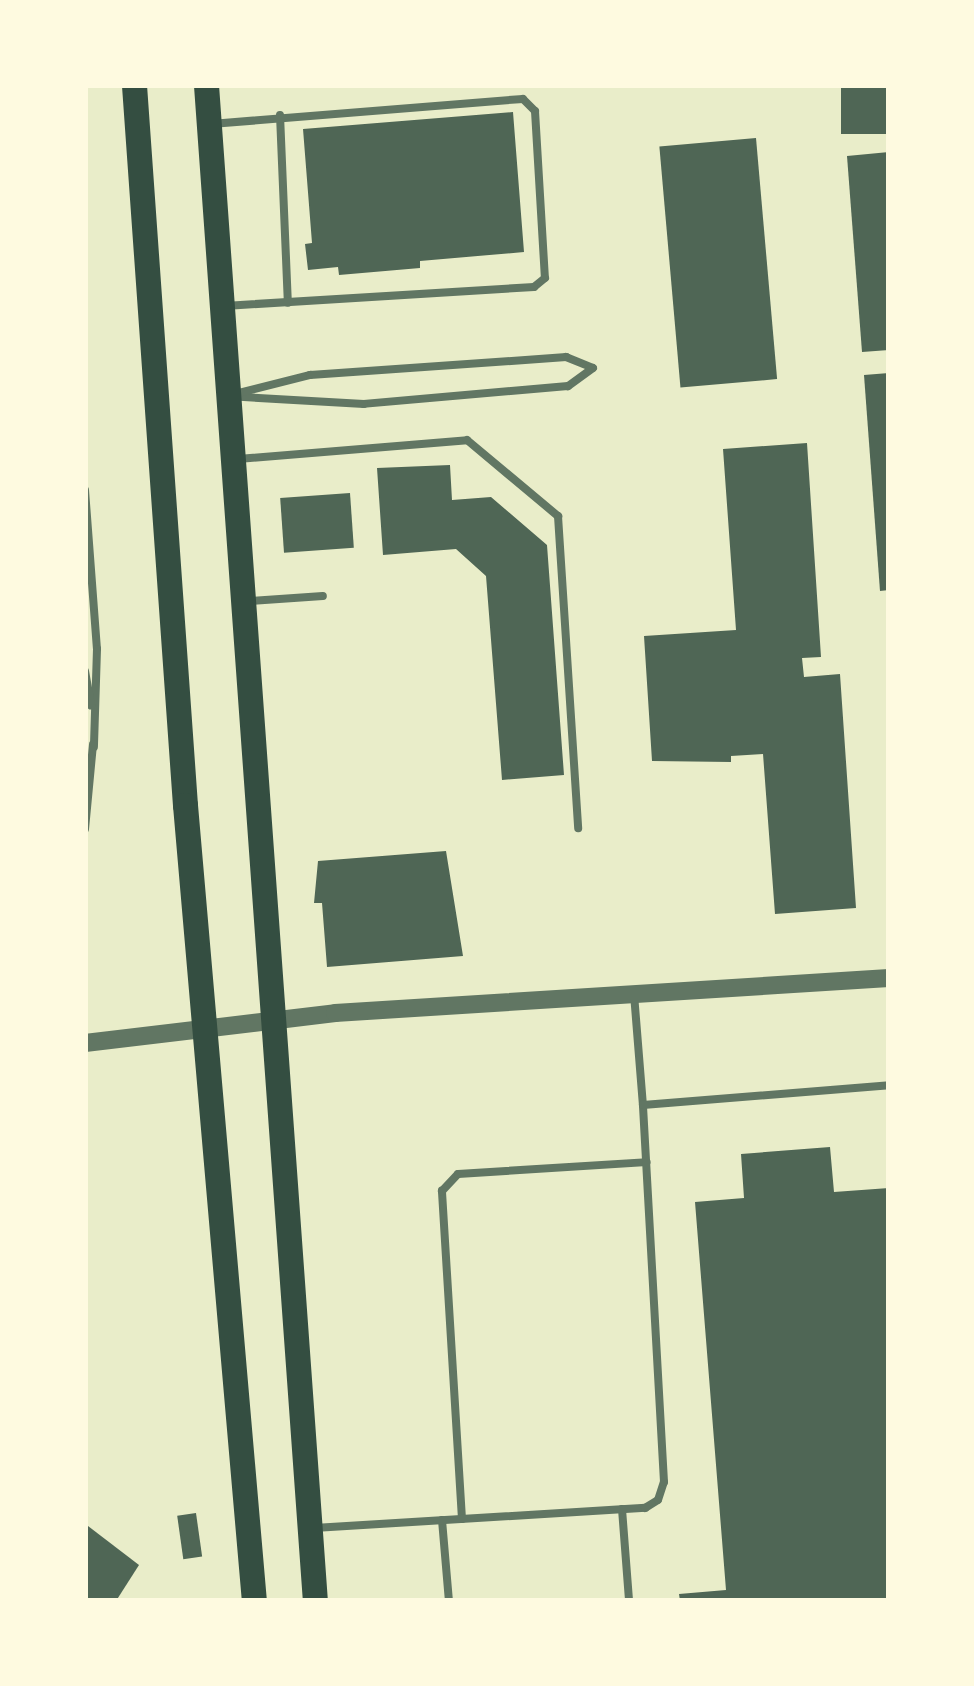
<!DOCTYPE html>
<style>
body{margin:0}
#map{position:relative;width:974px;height:1686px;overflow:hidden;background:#e9edc9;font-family:"Nunito Sans",sans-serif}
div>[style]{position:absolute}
.building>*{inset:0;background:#4f6655;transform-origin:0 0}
.service>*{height:8px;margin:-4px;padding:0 4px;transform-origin:4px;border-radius:4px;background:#617663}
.tertiary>*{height:18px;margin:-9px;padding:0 9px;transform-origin:9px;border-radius:9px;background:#617663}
.primary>*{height:25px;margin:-12.5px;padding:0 12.5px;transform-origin:12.5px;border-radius:12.5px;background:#344e41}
span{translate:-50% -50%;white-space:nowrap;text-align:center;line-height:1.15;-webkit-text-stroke:8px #fefae0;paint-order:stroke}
.frame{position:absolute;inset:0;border:88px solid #fefae0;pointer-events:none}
</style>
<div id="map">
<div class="building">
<div style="left:841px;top:85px;width:48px;height:49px"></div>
<div style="clip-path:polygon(513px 112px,524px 252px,420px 261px,420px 268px,339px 275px,338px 267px,308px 270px,305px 244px,312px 243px,303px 129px)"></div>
<div style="left:756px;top:138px;width:242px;height:97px;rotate:85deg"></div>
<div style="clip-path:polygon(889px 152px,889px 350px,862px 352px,847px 156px)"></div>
<div style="clip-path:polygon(889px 373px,889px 590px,880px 591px,864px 375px)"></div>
<div style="clip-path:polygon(807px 443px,821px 657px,802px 658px,804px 677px,840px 674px,856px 908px,775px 914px,763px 754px,731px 756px,731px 762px,652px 761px,644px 636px,736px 630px,723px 449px)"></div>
<div style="clip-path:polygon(450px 465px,452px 500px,491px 497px,547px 545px,564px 775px,502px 780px,486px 576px,456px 549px,383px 555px,377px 468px)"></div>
<div style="left:350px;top:493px;width:55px;height:70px;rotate:86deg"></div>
<div style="clip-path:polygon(446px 851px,463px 956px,327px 967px,322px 903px,314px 903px,318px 861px)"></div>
<div style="clip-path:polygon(830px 1147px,834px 1192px,889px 1188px,889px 1601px,680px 1601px,679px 1594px,726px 1590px,695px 1202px,744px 1198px,741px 1154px)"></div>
<div style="left:196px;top:1513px;width:44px;height:19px;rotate:82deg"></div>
<div style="clip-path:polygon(88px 1526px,139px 1565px,116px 1601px,85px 1601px)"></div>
</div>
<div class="service">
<div style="left:280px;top:115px;width:188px;rotate:87.6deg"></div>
<div style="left:211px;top:124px;width:313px;rotate:-4.6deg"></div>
<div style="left:523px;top:99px;width:17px;rotate:45deg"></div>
<div style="left:535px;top:111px;width:167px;rotate:86.6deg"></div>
<div style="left:545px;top:278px;width:14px;rotate:141deg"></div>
<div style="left:534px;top:287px;width:310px;rotate:176.5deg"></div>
<div style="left:566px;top:357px;width:29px;rotate:22deg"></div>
<div style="left:593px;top:368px;width:31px;rotate:144deg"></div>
<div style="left:568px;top:386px;width:205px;rotate:175deg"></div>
<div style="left:364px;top:404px;width:137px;rotate:-176.7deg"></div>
<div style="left:227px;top:396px;width:86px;rotate:-14.2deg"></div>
<div style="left:310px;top:375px;width:257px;rotate:-4deg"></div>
<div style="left:238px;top:459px;width:230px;rotate:-4.7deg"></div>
<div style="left:467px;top:440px;width:119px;rotate:39.9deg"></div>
<div style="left:558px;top:516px;width:313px;rotate:86.3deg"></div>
<div style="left:85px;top:490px;width:159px;rotate:85.7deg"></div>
<div style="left:97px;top:649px;width:98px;rotate:91.8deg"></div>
<div style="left:250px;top:601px;width:73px;rotate:-3.9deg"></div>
<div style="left:85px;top:671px;width:35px;rotate:80deg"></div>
<div style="left:85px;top:829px;width:85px;rotate:-84.6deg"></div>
<div style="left:634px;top:994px;width:111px;rotate:85.4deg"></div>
<div style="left:622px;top:1509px;width:92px;rotate:85.6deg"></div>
<div style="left:462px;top:1519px;width:329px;rotate:-93.5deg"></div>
<div style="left:442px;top:1191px;width:23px;rotate:-47deg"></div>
<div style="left:458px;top:1174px;width:189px;rotate:-3.6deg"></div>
<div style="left:442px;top:1520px;width:81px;rotate:85.1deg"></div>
<div style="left:314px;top:1528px;width:332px;rotate:-3.5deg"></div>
<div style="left:645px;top:1508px;width:15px;rotate:-32deg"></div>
<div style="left:658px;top:1500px;width:19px;rotate:-72deg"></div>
<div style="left:664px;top:1482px;width:378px;rotate:-93.2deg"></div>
<div style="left:643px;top:1105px;width:247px;rotate:-4.6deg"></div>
</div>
<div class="tertiary">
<div style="left:85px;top:1043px;width:252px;rotate:-6.8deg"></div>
<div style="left:335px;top:1013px;width:555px;rotate:-3.61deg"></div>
</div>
<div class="primary">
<div style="left:134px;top:85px;width:722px;rotate:85.95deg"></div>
<div style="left:185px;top:805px;width:799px;rotate:85.05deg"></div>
<div style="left:206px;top:85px;width:1520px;rotate:85.89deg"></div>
</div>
<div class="frame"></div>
</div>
